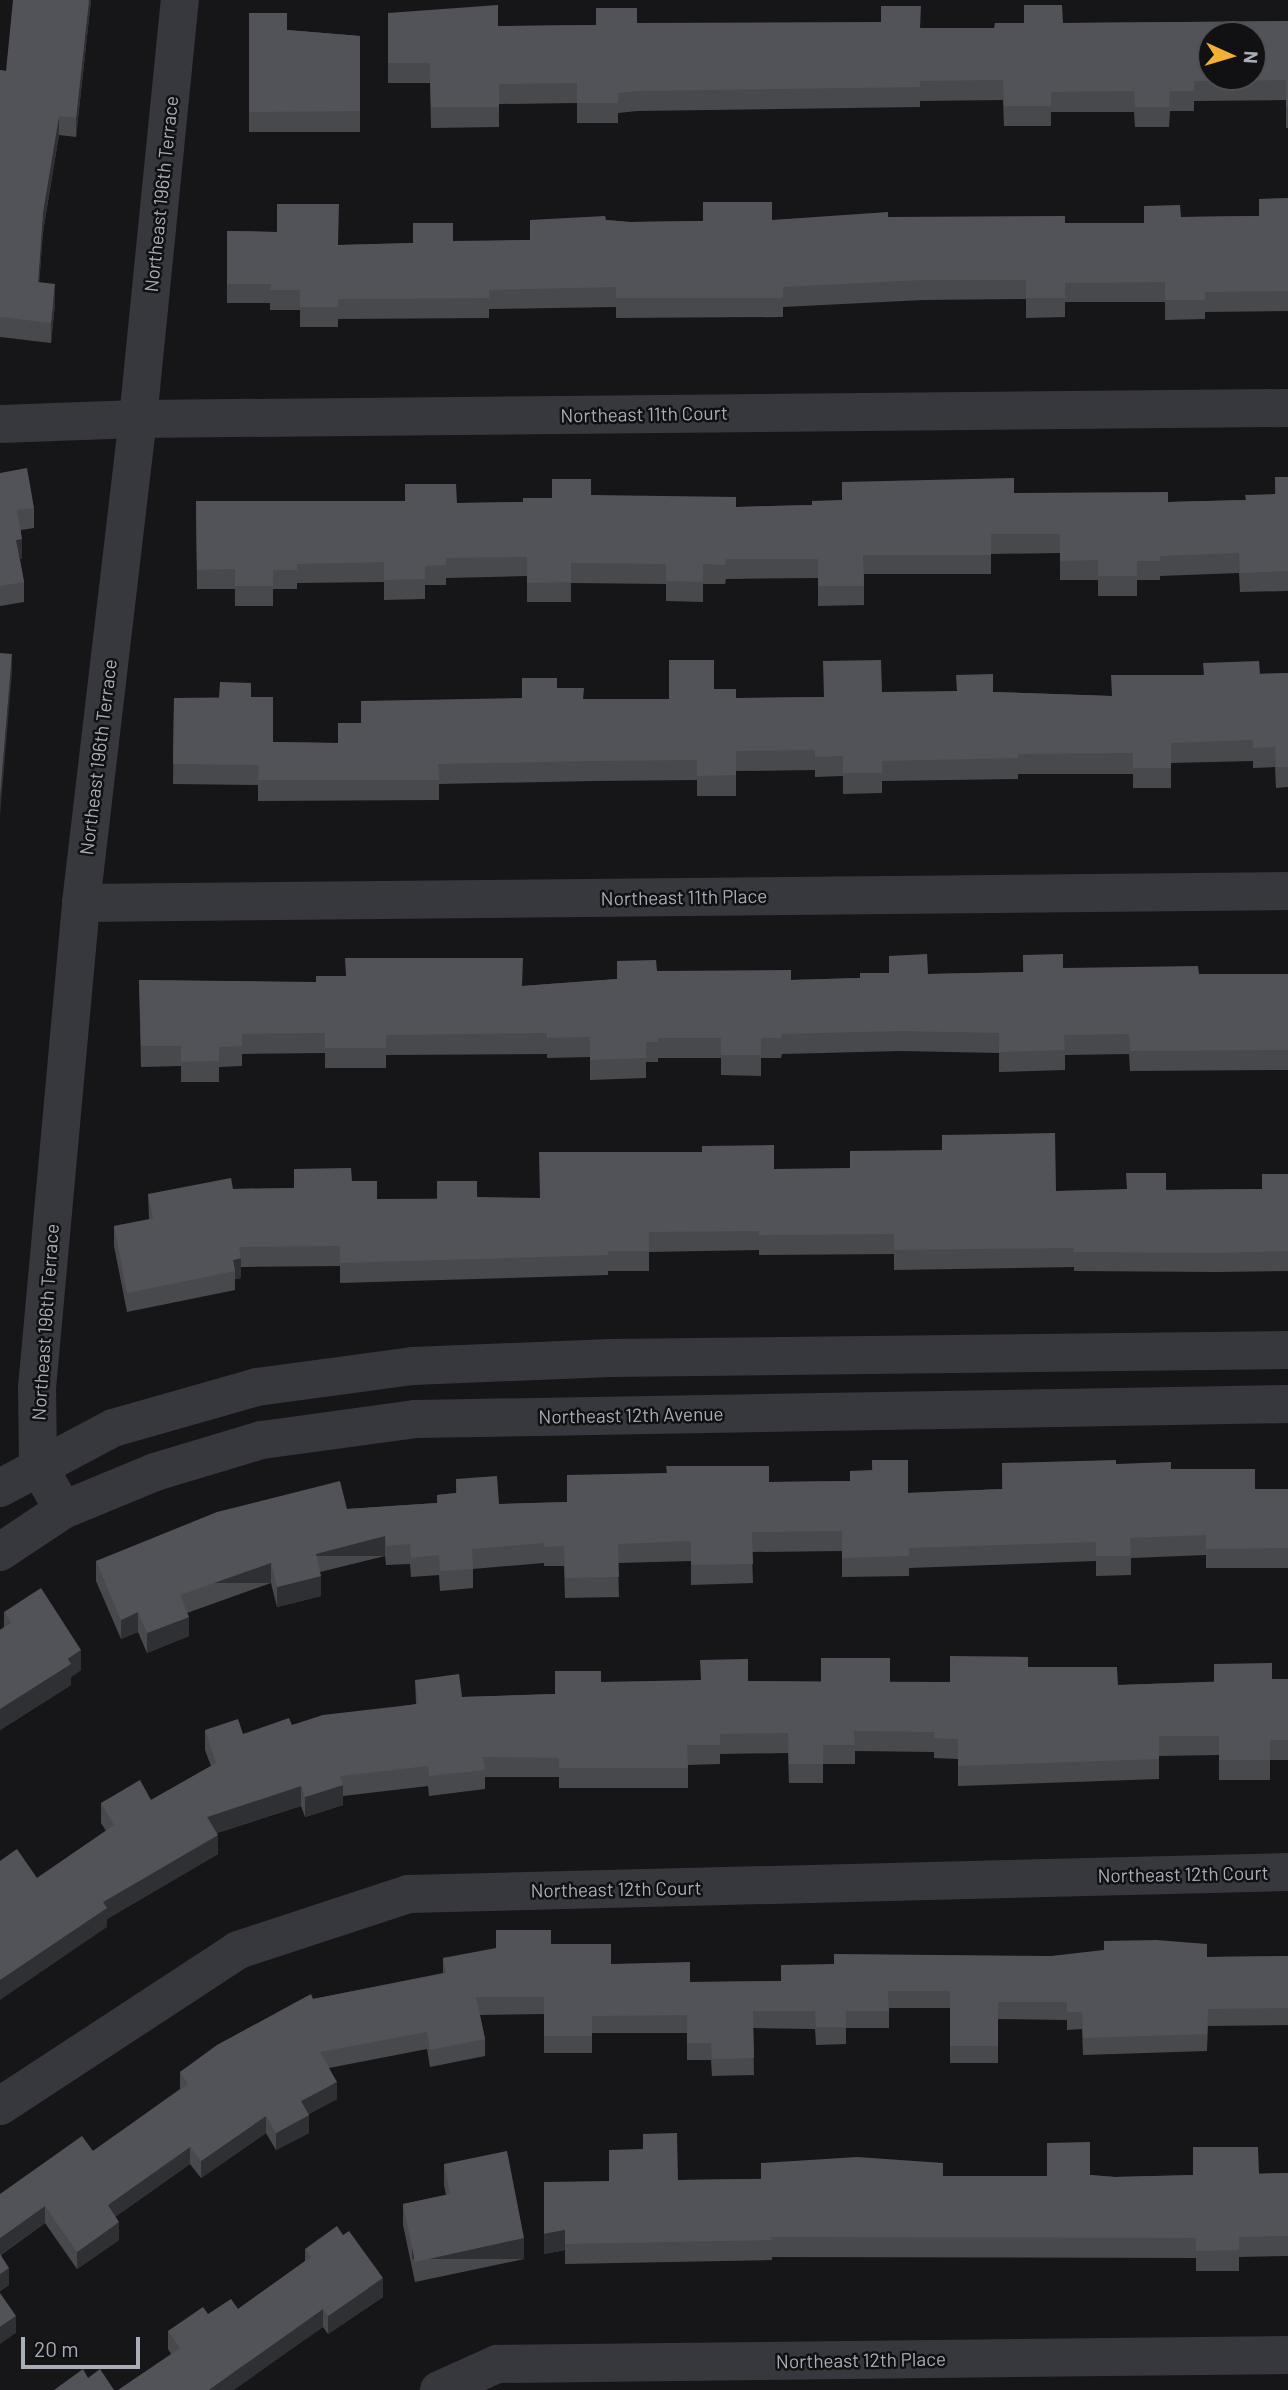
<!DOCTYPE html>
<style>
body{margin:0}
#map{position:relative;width:1288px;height:2390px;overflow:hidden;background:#161618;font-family:Barlow,sans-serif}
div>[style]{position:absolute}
.minor>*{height:38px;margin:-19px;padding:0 19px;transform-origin:19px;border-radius:19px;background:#37383d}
.tertiary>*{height:38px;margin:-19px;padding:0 19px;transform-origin:19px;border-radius:19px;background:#37383d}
.wall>*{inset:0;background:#47494d}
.shaded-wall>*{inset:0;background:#2f3033;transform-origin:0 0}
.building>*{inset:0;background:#525359}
span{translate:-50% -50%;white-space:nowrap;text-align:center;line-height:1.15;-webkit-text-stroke:5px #111113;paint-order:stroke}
.street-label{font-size:19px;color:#a8adb8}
.north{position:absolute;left:1197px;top:21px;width:70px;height:70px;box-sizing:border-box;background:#111113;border:2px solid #4d4f55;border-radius:50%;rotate:94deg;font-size:19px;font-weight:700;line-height:28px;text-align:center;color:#a8adb8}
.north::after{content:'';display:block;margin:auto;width:24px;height:32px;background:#f2b134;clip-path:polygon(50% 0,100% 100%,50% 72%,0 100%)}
.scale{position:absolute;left:21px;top:2337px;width:119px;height:32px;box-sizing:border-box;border:4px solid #a8adb8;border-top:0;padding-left:9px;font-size:21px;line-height:24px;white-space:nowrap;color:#a8adb8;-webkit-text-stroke:5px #111113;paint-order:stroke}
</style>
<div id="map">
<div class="minor">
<div style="left:0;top:424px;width:138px;rotate:-2.1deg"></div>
<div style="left:138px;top:419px;width:1150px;rotate:-0.55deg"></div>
<div style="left:81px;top:903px;width:1207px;rotate:-0.57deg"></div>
<div style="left:63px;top:1510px;width:51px;rotate:-119.1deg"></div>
<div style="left:38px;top:1465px;width:77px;rotate:-90.7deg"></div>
<div style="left:37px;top:1388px;width:487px;rotate:-84.8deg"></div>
<div style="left:81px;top:903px;width:487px;rotate:-83.3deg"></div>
<div style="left:138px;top:419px;width:421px;rotate:-84.3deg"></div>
<div style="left:0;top:2106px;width:285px;rotate:-33.2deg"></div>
<div style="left:238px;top:1950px;width:179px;rotate:-18.2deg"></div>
<div style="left:408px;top:1894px;width:880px;rotate:-1.43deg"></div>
<div style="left:439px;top:2390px;width:64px;rotate:-24.1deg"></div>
<div style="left:497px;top:2364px;width:791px;rotate:-0.65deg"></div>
</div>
<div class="tertiary">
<div style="left:0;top:1488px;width:128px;rotate:-28deg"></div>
<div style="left:113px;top:1428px;width:150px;rotate:-15.9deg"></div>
<div style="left:257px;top:1387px;width:157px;rotate:-7.7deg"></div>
<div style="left:413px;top:1366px;width:197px;rotate:-2.3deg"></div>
<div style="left:610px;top:1358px;width:678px;rotate:-0.68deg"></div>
<div style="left:0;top:1552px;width:76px;rotate:-33.7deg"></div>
<div style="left:63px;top:1510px;width:100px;rotate:-22.4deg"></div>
<div style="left:155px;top:1472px;width:112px;rotate:-16.7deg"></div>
<div style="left:262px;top:1440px;width:154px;rotate:-7.8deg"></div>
<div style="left:415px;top:1419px;width:873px;rotate:-0.98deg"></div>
</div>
<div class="wall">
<div style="clip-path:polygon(91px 0,76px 137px,59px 135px,43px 232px,39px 283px,55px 304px,51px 343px,0 337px,0 70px,6px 71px)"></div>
<div style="clip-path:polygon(249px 13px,287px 30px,360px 36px,360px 132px,249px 132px)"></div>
<div style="clip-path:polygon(388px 13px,498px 26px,596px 25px,637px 23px,921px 28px,994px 28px,1063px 23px,1288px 21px,1288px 128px,1286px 128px,1286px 100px,1194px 101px,1194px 111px,1170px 111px,1169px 127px,1135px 127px,1134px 112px,1051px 112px,1051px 126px,1004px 126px,1003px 100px,920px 101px,920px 107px,637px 111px,618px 113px,618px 123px,577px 123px,577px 103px,499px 104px,499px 127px,431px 128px,430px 83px,388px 83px)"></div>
<div style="clip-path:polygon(1288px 198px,1288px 311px,1205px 312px,1205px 319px,1165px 320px,1165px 302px,1065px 302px,1065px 317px,1026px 318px,1026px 299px,923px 300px,783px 307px,783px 317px,616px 318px,616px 307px,489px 309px,489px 318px,338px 319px,338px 327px,300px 327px,300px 310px,270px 310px,270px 303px,227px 303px,227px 231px,277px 232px,338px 245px,530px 240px,606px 220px,630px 222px,703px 221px,703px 202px,772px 220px,888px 217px,1065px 223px,1144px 223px,1181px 217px,1259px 216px)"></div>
<div style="clip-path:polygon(0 473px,34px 508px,34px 528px,21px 530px,22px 559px,20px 559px,24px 582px,24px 602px,0 606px)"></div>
<div style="clip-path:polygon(1275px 477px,1288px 477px,1288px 591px,1240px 592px,1239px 573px,1160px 576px,1160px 580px,1137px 580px,1137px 596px,1098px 596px,1098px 580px,1060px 580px,1060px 553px,991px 554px,991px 574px,864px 574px,864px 605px,818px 606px,818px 578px,726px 579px,725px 584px,703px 584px,703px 602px,666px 601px,666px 584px,571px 583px,571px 602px,527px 602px,527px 576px,446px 578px,446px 585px,425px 585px,425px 599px,384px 600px,384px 582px,297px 583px,297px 589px,273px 589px,273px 606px,235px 606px,235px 589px,197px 589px,196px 501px,457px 503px,523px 502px,552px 498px,591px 495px,736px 507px,812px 505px,842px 500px,1014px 493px,1168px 502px,1245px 500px,1275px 494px)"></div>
<div style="clip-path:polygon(1288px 673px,1288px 787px,1276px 788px,1275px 767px,1253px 768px,1253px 761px,1171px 763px,1171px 788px,1133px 788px,1133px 774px,1018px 774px,1018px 779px,882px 781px,882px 793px,843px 794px,843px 776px,815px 777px,815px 770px,736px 771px,736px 796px,697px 796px,697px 780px,593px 781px,439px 784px,439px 800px,258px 801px,258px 785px,173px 784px,174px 698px,251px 697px,273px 742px,338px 743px,361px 723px,522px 698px,557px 688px,584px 699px,669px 699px,714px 689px,736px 698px,823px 697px,882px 692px,993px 692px,1111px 696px,1203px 675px)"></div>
<div style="clip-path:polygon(1023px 955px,1063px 968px,1199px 974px,1288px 974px,1288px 1070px,1130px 1071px,1129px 1054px,1065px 1055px,1065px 1070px,999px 1072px,999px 1053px,901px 1051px,782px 1054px,781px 1058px,761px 1058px,761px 1076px,721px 1075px,721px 1058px,658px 1058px,658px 1062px,646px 1062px,646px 1078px,590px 1080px,590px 1057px,547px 1058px,547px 1054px,386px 1055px,386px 1068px,325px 1068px,325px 1053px,242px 1054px,242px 1066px,219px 1067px,219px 1082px,181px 1082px,181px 1066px,141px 1067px,139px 980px,522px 986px,617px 979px,657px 971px,791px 980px,860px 978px,928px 974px,1023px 972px)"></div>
<div style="clip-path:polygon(774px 1169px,1056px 1191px,1262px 1189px,1288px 1174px,1288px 1271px,1216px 1272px,1074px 1271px,1074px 1267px,894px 1270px,894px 1254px,759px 1255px,759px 1250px,649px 1252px,649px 1271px,608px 1271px,608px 1275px,340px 1283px,340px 1266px,241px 1267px,241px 1278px,235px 1279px,235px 1290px,127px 1312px,114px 1246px,114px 1226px,149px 1219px,148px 1194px,233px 1189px,294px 1188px,352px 1181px,377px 1199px,539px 1198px)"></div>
<div style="clip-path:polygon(872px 1460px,908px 1493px,1002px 1489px,1002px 1463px,1116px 1464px,1171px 1469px,1255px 1489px,1288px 1489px,1288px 1568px,1206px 1568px,1206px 1555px,1131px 1558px,1131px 1575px,1096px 1576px,1096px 1561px,909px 1568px,909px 1576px,842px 1577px,842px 1551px,752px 1552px,753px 1583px,691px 1585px,691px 1561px,618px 1563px,619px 1597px,565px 1598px,564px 1566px,544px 1566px,544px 1563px,473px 1569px,473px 1588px,440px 1591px,439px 1575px,411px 1577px,410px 1564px,386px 1565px,385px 1556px,320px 1572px,321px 1596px,277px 1607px,271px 1583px,187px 1613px,189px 1636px,147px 1653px,138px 1632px,121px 1639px,96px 1581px,96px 1561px,347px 1509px,437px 1503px,437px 1495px,456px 1493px,456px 1479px,499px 1504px,567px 1502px,769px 1482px,850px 1481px,872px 1470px)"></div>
<div style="clip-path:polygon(4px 1612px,81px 1670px,71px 1677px,71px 1685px,0 1730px,0 1630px,4px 1627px)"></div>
<div style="clip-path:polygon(1028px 1667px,1118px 1685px,1288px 1679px,1288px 1760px,1270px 1760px,1270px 1780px,1219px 1780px,1219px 1755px,1159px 1756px,1159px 1779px,958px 1786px,958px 1759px,934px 1758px,934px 1752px,855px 1751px,855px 1764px,823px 1764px,823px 1783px,789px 1783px,788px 1753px,720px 1754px,720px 1764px,688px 1765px,688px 1788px,559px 1788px,559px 1777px,485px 1777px,485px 1789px,429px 1796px,428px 1786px,343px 1796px,343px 1805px,305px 1817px,301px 1806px,217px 1833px,218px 1854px,107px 1919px,107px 1927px,37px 1878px,106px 1831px,101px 1823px,101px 1803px,151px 1800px,211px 1766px,205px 1750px,205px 1730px,243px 1734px,416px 1704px,415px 1680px,462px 1697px,555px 1694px,601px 1682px,748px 1681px,950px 1682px)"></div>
<div style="clip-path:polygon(551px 1944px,611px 1964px,690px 1982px,781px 1981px,1207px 1957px,1288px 1956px,1288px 2025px,1208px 2026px,1207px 2051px,1083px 2055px,1082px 2029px,1067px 2030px,1067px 2020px,998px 2019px,998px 2063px,950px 2063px,950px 2008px,889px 2008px,889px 2028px,846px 2028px,846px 2044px,816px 2045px,815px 2029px,753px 2028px,754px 2075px,712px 2076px,711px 2060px,687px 2060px,687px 2033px,592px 2033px,592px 2053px,544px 2053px,544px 2014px,480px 2015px,485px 2039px,485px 2056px,430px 2067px,427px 2049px,329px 2068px,337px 2099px,309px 2114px,309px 2133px,276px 2150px,266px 2133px,201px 2178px,190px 2164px,115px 2217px,119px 2240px,77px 2269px,45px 2223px,1px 2255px,9px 2285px,0 2291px,0 2194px,93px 2151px,180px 2089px,180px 2072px,313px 1999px,443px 1973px,443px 1958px)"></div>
<div style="clip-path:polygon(444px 2164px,524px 2259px,415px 2282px,403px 2225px,403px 2204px,446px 2195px,444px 2185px)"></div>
<div style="clip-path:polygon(1288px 2173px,1288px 2256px,1239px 2257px,1239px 2271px,1196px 2271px,1196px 2258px,772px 2257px,772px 2260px,565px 2264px,565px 2250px,544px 2254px,678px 2180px,943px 2176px,1047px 2176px,1090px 2175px,1115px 2177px)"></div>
<div style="clip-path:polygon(305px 2249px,383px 2297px,328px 2334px,323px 2327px,265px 2367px,171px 2354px,168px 2349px,168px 2331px,208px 2314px,238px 2309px,305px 2261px)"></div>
</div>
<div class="shaded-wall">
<div style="clip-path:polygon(89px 0,91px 0,76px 137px,76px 118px)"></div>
<div style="clip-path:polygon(59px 116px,59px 135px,43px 232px,38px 302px,38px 282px,43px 212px)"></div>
<div style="clip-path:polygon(55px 284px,55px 304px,51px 343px,51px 323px)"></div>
<div style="left:22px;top:539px;width:20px;height:6px;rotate:90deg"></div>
<div style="clip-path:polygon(12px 654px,12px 673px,0 817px,0 798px)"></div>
<div style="clip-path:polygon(241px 1258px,241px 1278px,235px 1279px,235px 1271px,233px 1260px)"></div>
<div style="left:385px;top:1536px;width:20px;height:71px;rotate:90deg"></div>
<div style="left:271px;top:1563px;width:20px;height:96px;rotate:90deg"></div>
<div style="clip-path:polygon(321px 1576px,321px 1596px,277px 1607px,277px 1587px)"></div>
<div style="clip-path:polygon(138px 1612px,138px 1632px,121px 1639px,121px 1620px)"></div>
<div style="clip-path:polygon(189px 1617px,189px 1636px,147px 1653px,147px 1633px)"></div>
<div style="clip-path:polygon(81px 1650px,81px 1670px,71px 1677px,71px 1685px,0 1730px,0 1709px)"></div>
<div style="clip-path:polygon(343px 1785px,343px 1805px,305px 1817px,305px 1797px)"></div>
<div style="clip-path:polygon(301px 1786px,301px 1806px,207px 1836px,207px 1817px)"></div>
<div style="clip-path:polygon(218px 1835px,218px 1854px,107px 1919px,107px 1927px,0 2000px,0 1980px,103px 1902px)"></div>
<div style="clip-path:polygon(337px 2082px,337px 2099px,301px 2118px,301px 2101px)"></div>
<div style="clip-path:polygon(309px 2115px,309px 2133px,276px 2150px,276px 2133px)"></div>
<div style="clip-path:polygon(266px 2116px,266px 2133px,201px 2178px,201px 2161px)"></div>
<div style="clip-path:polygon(190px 2147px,190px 2164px,108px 2222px,108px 2205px)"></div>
<div style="clip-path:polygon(45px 2206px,45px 2223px,0 2255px,0 2238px)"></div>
<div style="clip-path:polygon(119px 2222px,119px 2240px,77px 2269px,77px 2252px)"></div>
<div style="clip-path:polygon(565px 2230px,565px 2250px,544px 2254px,544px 2234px)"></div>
<div style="left:524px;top:2238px;width:21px;height:112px;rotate:90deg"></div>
<div style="clip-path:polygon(9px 2268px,9px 2285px,0 2291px,0 2274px)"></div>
<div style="clip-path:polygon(383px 2278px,383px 2297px,328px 2334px,328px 2316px)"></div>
<div style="clip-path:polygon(323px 2309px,323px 2327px,234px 2390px,209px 2390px)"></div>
<div style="clip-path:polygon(16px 2316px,16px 2333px,0 2344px,0 2327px)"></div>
</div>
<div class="building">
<div style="clip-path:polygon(13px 0,89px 0,76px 118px,59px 116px,43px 212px,38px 282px,55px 284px,51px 323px,0 317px,0 70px,6px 71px)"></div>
<div style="clip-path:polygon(evenodd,498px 5px,498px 26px,596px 25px,596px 8px,637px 8px,637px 23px,881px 22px,881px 6px,921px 6px,920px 28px,994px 28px,995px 23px,1024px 23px,1024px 5px,1062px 5px,1063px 23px,1288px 21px,1288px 107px,1286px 107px,1286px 80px,1194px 81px,1194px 91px,1170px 91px,1169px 107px,1135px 107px,1134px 91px,1051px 92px,1051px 106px,1004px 106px,1003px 80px,920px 81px,920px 87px,637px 91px,618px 93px,618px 103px,577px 103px,577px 83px,499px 84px,499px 107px,431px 107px,430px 63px,388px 63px,388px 13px,498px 5px,1211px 35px,1253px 35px,1253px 77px,1211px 77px,1211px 35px)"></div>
<div style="clip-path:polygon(249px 13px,287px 13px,287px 30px,360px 36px,360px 111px,249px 112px)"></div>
<div style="clip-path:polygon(1288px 198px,1288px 291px,1205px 292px,1205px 300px,1165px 300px,1165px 282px,1065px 283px,1065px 298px,1026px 298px,1026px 280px,923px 280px,783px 287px,783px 298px,616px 298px,616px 287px,489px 290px,489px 298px,338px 299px,338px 307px,300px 307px,300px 290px,270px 290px,271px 284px,227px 284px,227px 231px,277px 232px,277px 204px,339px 204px,338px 245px,413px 243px,413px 223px,453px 223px,453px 241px,530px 240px,530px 220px,605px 216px,606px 220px,630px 222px,703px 221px,703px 202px,772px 202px,772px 220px,888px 212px,888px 217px,1065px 216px,1065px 223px,1144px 223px,1144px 206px,1180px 205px,1181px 217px,1259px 216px,1259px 199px)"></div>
<div style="clip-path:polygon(27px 468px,34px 508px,17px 510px,22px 539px,16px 540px,24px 582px,0 586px,0 473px)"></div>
<div style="clip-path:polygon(1275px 477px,1288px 477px,1288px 571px,1240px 573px,1239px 553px,1160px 556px,1160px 561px,1137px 561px,1137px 576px,1098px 576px,1098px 560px,1060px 561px,1060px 534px,991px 534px,991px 555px,863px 555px,864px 586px,818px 586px,818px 559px,726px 559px,725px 565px,703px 564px,703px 582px,666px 581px,666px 564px,571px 563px,571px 582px,527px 583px,527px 557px,446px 558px,446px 565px,425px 566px,425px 579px,384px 580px,384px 562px,297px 564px,297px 570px,273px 570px,273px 586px,235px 586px,235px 569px,197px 570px,196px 501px,405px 501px,405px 484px,456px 484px,457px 503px,523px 502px,523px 498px,552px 498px,552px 479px,591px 479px,591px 495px,736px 497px,736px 507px,812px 505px,812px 501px,842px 500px,842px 482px,1014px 478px,1014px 493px,1168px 492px,1168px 502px,1246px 500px,1245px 495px,1276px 494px)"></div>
<div style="clip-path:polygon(0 653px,12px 654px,0 798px)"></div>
<div style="clip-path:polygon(669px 660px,714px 660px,714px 689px,736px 689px,736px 698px,824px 697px,823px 661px,881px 660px,882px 692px,957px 691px,956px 675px,993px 674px,993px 692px,1112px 696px,1111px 675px,1204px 675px,1203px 663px,1259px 661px,1260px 674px,1288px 673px,1288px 767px,1276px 767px,1275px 747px,1253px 748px,1253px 740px,1171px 743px,1171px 768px,1133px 768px,1133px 753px,1018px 754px,1018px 758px,882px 761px,882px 773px,843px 773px,843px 756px,815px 757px,815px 750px,736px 751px,736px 775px,697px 776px,697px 760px,593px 761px,438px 764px,439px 780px,258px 780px,259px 765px,173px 764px,174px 698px,219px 698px,220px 682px,251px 683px,251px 697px,273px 697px,273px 742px,338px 743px,338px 723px,361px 723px,361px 701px,522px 698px,522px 678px,557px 678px,557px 688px,584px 688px,583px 699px,669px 699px)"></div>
<div style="clip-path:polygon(927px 954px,928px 974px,1024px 972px,1023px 955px,1063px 954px,1063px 968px,1198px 966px,1199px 974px,1288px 974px,1288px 1050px,1130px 1051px,1129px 1034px,1064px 1035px,1065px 1050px,999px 1052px,999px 1033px,901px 1031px,782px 1034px,781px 1038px,761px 1038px,761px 1055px,721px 1055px,721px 1038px,658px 1038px,658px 1042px,646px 1042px,646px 1058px,590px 1060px,590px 1037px,547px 1038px,547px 1033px,386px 1035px,386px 1048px,325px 1048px,325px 1033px,242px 1034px,242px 1046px,219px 1047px,219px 1061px,181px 1062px,181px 1046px,141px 1046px,139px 980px,316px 982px,316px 976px,346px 976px,345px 958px,523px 958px,522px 986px,617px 979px,617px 961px,656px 960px,657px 971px,791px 970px,791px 980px,860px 978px,860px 973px,889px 973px,889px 956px)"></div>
<div style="clip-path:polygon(1055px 1133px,1056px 1191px,1127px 1189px,1126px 1173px,1166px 1173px,1166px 1190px,1262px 1189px,1262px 1174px,1288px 1174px,1288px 1251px,1216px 1253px,1074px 1252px,1074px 1248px,894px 1250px,894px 1234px,759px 1235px,759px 1231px,649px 1232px,649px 1251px,608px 1251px,608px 1255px,340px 1263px,340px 1246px,239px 1247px,241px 1258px,233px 1260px,235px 1271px,127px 1293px,114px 1226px,153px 1219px,148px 1194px,231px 1178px,233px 1189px,294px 1188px,294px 1169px,351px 1168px,352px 1181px,377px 1181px,377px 1199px,437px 1199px,437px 1181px,477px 1181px,477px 1197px,540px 1198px,539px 1152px,702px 1152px,702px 1146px,774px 1145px,774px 1169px,850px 1168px,850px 1151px,942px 1150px,942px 1135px)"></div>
<div style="clip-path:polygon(872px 1460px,908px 1460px,908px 1493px,1003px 1489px,1002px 1463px,1116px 1460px,1116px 1464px,1171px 1462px,1171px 1469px,1255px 1469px,1255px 1489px,1288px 1489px,1288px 1548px,1206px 1549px,1206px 1535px,1130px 1538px,1131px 1556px,1096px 1556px,1096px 1542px,909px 1548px,909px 1556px,842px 1558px,842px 1531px,752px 1532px,753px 1564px,691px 1565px,691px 1541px,618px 1544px,619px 1577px,565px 1578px,564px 1546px,544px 1547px,544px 1543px,472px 1549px,473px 1569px,440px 1571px,439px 1555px,411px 1558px,410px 1544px,386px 1546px,385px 1536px,316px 1554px,321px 1576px,277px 1587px,271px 1563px,180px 1595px,189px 1617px,147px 1633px,138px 1612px,121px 1620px,96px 1561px,217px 1512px,340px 1481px,347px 1509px,437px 1503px,437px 1495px,457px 1493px,456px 1479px,497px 1476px,499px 1504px,567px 1502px,567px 1475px,667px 1473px,666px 1466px,769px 1466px,769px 1482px,850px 1481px,850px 1471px,873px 1470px)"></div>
<div style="clip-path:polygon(41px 1588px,81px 1650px,68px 1659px,71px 1664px,0 1709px,0 1630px,11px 1623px,4px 1612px)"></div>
<div style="clip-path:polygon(950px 1656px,1028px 1657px,1028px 1667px,1117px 1667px,1118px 1685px,1214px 1682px,1214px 1664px,1272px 1663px,1272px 1679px,1288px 1679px,1288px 1740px,1270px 1740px,1270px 1760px,1219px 1760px,1219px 1736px,1159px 1736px,1159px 1759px,958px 1766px,958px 1739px,934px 1738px,934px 1732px,854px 1731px,855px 1745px,823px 1745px,823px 1764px,789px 1764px,788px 1733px,720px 1734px,720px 1745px,687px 1745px,688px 1768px,559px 1768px,559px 1758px,483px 1757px,485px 1770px,429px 1776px,428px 1766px,340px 1776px,343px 1785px,305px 1797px,301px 1786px,207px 1817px,218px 1835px,103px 1902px,107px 1908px,0 1980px,0 1861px,17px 1849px,37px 1878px,114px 1825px,101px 1803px,140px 1780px,151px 1800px,216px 1763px,205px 1730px,238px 1719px,243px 1734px,289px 1718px,292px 1725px,323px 1715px,418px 1704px,415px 1680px,459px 1674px,462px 1697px,555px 1694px,555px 1671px,601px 1671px,601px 1682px,701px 1680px,700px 1660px,748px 1659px,748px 1681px,821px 1682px,821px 1658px,890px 1658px,890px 1682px,950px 1682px)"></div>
<div style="clip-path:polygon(496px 1930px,551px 1930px,551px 1944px,611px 1944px,611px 1964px,690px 1962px,690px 1982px,781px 1981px,781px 1965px,834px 1964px,834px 1954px,1051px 1956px,1104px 1950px,1104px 1941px,1156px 1940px,1207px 1944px,1207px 1957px,1288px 1956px,1288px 2008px,1208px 2009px,1207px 2034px,1083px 2038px,1082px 2012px,1067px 2012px,1067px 2002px,998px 2002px,998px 2046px,950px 2046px,950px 1991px,888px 1991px,889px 2011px,846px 2011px,846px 2027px,816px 2027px,815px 2011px,753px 2011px,754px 2058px,712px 2059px,711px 2043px,687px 2043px,687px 2015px,592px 2016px,592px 2036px,544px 2036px,544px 1997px,476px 1997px,485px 2039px,430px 2050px,427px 2032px,320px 2052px,337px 2082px,301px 2101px,309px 2115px,276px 2133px,266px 2116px,201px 2161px,190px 2147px,108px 2205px,119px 2222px,77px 2252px,45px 2206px,0 2238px,0 2194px,82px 2136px,93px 2151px,188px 2084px,180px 2072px,217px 2045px,311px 1994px,313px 1999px,446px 1973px,443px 1958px,496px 1948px)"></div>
<div style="clip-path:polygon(677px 2133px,678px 2180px,761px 2179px,761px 2163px,857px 2157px,943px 2163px,943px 2176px,1047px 2176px,1047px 2143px,1090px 2142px,1090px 2175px,1115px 2177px,1193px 2175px,1193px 2147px,1258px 2147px,1259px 2174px,1288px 2173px,1288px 2236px,1239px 2237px,1239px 2250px,1196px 2251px,1196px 2238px,771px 2237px,772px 2240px,565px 2244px,565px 2230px,544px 2234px,544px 2182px,609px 2181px,609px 2150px,643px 2149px,643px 2134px)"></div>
<div style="clip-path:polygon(507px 2151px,524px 2238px,415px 2262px,403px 2204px,450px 2194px,444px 2164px)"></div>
<div style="clip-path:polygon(337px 2226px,343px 2235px,349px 2231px,383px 2278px,328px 2316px,323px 2309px,209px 2390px,118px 2390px,180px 2348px,168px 2331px,203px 2307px,208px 2314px,231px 2299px,238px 2309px,311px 2257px,305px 2249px)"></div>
<div style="clip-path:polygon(0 2254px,9px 2268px,0 2274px)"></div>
<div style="clip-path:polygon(0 2293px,16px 2316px,0 2327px)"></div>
<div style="clip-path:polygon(83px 2369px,88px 2378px,100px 2369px,114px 2390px,54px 2390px)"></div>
</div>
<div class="street-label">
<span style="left:161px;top:194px;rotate:-84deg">Northeast 196th Terrace</span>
<span style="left:644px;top:414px;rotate:-1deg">Northeast 11th Court</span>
<span style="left:98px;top:757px;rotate:-83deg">Northeast 196th Terrace</span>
<span style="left:684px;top:897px;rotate:-1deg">Northeast 11th Place</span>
<span style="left:45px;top:1322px;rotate:-86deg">Northeast 196th Terrace</span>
<span style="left:631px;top:1415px;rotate:-1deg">Northeast 12th Avenue</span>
<span style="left:1183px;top:1874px;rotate:-1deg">Northeast 12th Court</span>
<span style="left:616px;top:1889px;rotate:-1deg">Northeast 12th Court</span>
<span style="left:861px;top:2360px;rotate:-1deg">Northeast 12th Place</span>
</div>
<div class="north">N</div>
<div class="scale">20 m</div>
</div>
